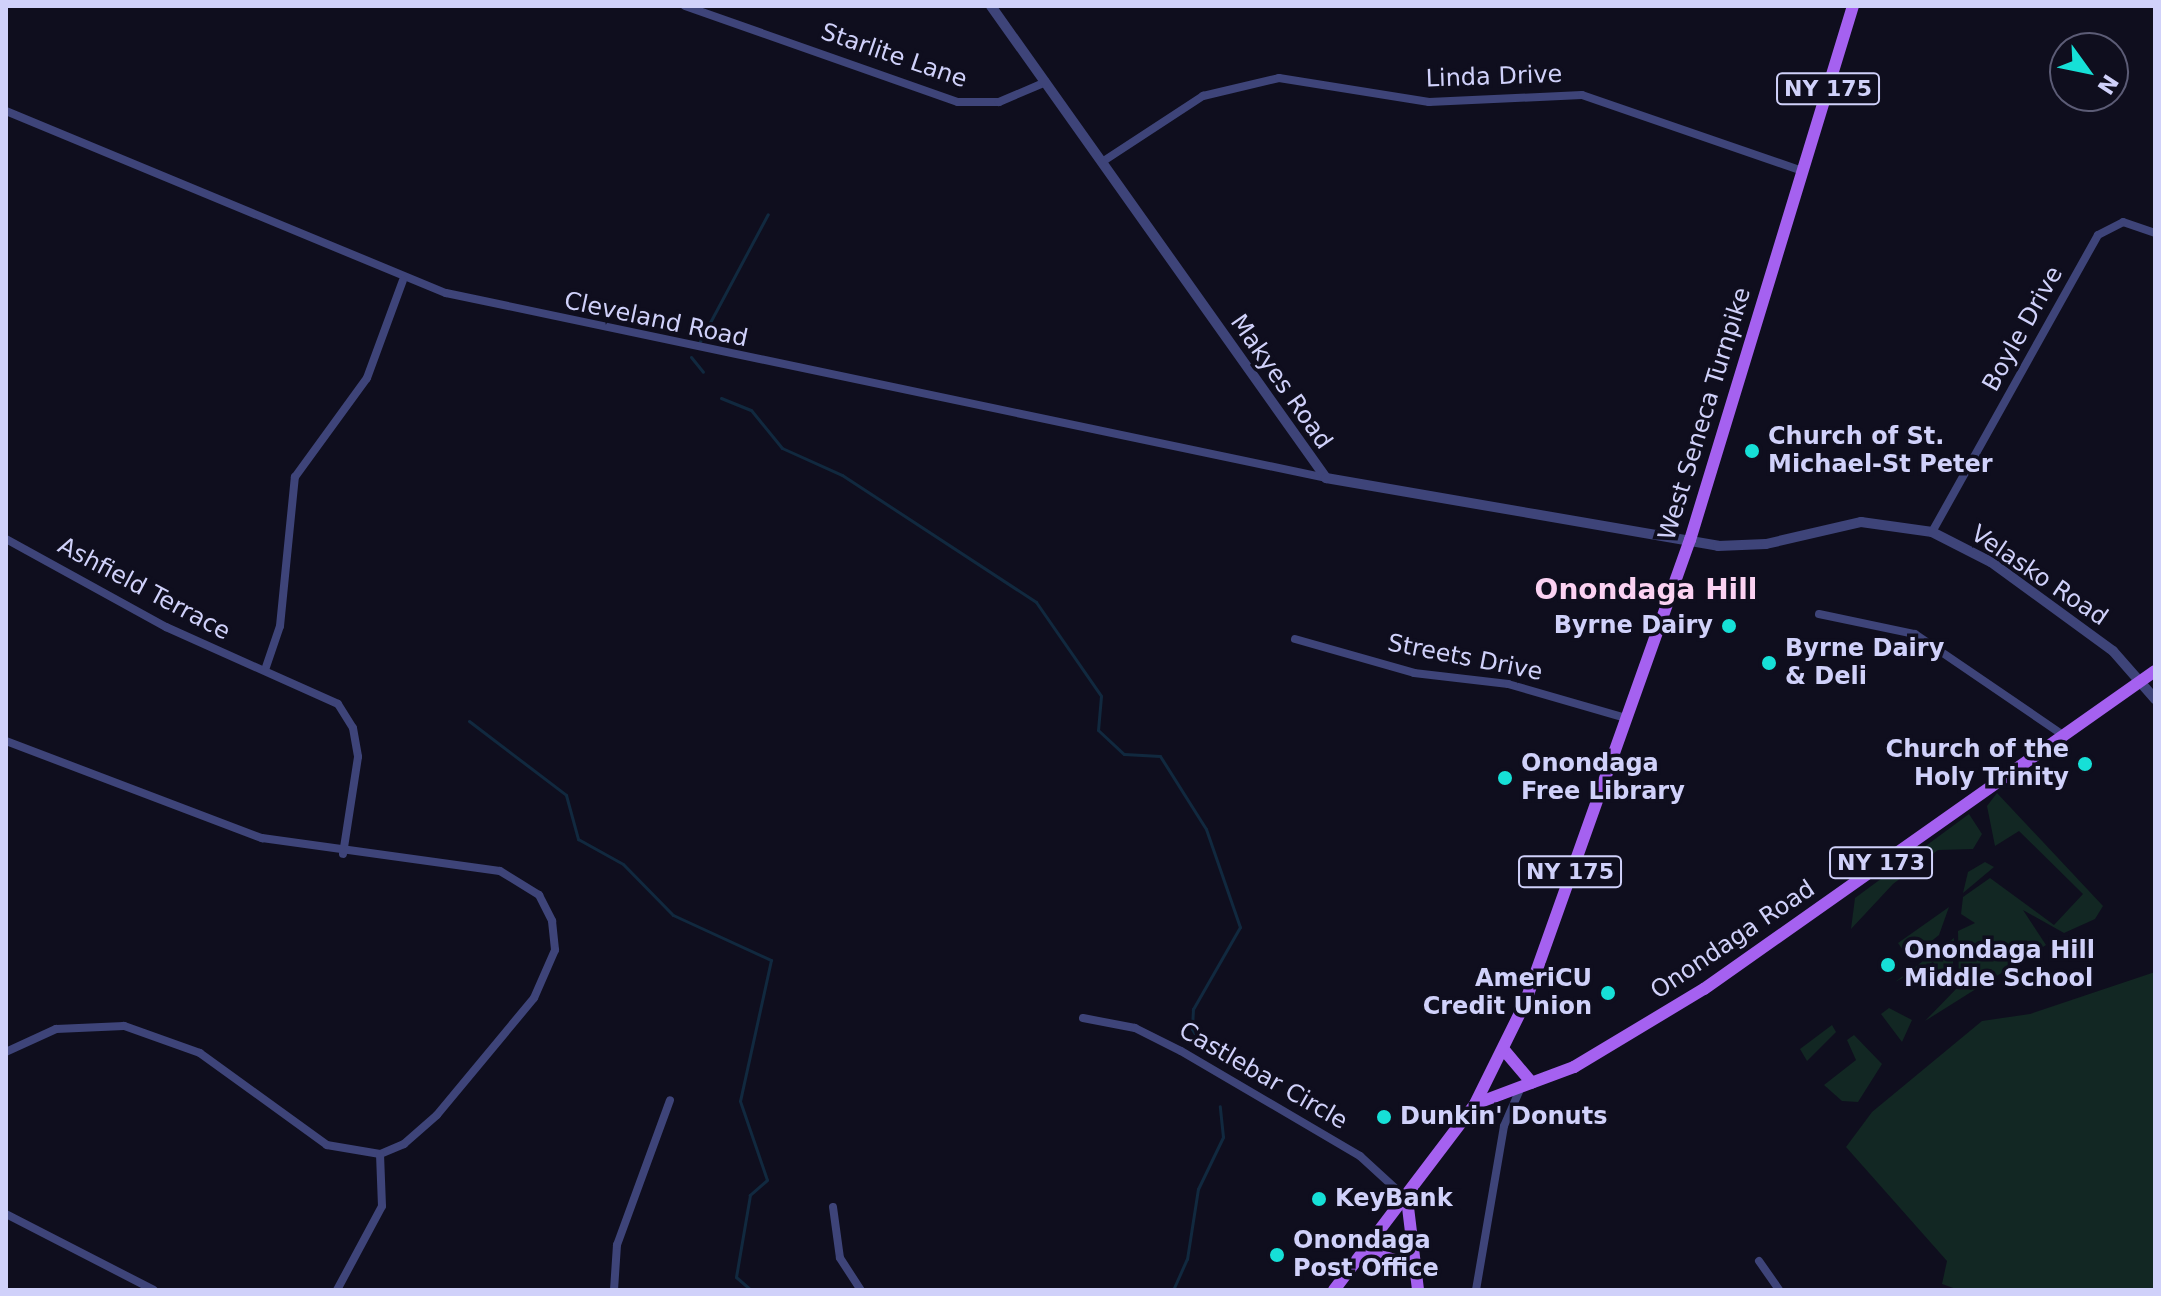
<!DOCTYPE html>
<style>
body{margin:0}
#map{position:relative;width:2161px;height:1296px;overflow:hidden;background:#0f0e1e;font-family:"DejaVu Sans",sans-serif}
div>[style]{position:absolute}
.green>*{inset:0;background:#122723}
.stream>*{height:3px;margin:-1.5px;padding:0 1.5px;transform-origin:1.5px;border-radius:1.5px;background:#11293f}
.minor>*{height:8px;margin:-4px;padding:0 4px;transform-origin:4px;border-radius:4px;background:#3e4479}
.tertiary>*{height:10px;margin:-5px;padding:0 5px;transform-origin:5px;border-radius:5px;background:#3e4479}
.primary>*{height:12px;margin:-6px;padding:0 6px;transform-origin:6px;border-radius:6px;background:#a561f0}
.dots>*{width:22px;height:22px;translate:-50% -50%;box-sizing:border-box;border:4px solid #0f0e1e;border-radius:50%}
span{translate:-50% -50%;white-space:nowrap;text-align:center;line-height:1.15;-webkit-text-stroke:7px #0f0e1e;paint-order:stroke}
.shield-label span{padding:2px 6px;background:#0f0e1e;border:2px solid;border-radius:6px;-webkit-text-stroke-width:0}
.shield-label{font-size:22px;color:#d0d1fa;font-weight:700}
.street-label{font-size:24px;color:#d0d1fa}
.poi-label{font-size:24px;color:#d0d1fa;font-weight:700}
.left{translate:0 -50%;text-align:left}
.right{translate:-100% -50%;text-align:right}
.quarter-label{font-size:28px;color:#fbd2f2;font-weight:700}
.frame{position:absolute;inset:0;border:8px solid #d0d1fa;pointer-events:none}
.north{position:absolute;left:2049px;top:32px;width:80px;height:80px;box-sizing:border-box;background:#0f0e1e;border:2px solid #5c5c76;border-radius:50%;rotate:123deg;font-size:22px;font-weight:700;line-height:32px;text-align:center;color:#d0d1fa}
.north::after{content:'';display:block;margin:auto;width:28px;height:36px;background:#16e0d7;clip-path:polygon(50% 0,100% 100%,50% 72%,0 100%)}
</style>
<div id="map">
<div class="green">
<div style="clip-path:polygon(1997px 793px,2103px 906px,2095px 919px,2064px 933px,2023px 910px,2046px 945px,1925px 1021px,1959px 986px,1958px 931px,1975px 923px,1961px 914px,1963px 897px,1990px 878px,2054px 925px,2083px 894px,2019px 831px,1995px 846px,1987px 806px)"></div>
<div style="clip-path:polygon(1969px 814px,1982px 834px,1973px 849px,1938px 850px,1893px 884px,1851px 929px,1855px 898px)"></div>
<div style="clip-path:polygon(1985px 862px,1994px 867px,1963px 893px,1968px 872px)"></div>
<div style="clip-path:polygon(1949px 907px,1939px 935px,1909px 959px,1898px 943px)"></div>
<div style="clip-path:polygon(1954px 938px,1952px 990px,1933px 962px,1895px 982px)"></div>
<div style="clip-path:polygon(2155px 972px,2155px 1290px,1959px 1290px,1942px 1284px,1947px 1261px,1846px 1147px,1872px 1112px,1982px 1021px,2030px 1014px)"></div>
<div style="clip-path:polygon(1889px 1008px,1912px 1020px,1902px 1042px,1881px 1014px)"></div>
<div style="clip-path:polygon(1832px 1025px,1836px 1032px,1807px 1061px,1800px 1049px)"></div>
<div style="clip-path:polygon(1854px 1035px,1882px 1064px,1858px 1102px,1842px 1101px,1824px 1085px,1856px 1060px,1847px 1040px)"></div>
</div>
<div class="stream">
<div style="left:699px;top:343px;width:146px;rotate:-61.9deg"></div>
<div style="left:691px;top:357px;width:19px;rotate:51deg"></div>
<div style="left:721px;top:398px;width:32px;rotate:22deg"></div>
<div style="left:751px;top:410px;width:49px;rotate:50.8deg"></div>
<div style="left:782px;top:448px;width:66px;rotate:24.2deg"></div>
<div style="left:842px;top:475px;width:232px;rotate:33.2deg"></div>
<div style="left:1036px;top:602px;width:114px;rotate:55.3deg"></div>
<div style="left:1101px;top:696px;width:34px;rotate:95deg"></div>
<div style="left:1098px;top:730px;width:35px;rotate:43deg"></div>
<div style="left:1124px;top:754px;width:36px;rotate:3deg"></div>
<div style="left:1160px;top:756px;width:86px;rotate:57.8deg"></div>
<div style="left:1206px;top:829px;width:104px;rotate:70.9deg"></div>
<div style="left:1240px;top:927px;width:95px;rotate:119.8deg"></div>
<div style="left:1193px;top:1009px;width:20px;rotate:93deg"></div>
<div style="left:1192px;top:1029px;width:21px;rotate:59deg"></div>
<div style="left:469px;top:721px;width:122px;rotate:37.3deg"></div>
<div style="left:566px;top:795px;width:46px;rotate:74.7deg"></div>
<div style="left:578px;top:839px;width:51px;rotate:29.1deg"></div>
<div style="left:623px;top:864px;width:71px;rotate:45.6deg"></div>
<div style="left:673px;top:915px;width:108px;rotate:24.7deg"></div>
<div style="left:771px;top:960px;width:144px;rotate:102.4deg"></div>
<div style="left:740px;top:1101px;width:83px;rotate:71.1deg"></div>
<div style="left:767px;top:1180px;width:23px;rotate:139deg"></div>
<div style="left:750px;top:1195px;width:83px;rotate:99.7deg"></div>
<div style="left:736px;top:1277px;width:20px;rotate:41deg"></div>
<div style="left:1173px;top:1290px;width:34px;rotate:-66deg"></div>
<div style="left:1187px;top:1259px;width:71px;rotate:-81.1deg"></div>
<div style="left:1198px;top:1189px;width:58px;rotate:-64.3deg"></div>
<div style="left:1223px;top:1137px;width:31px;rotate:-96deg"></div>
</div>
<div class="minor">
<div style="left:685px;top:6px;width:289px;rotate:19.4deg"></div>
<div style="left:958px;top:102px;width:41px"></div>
<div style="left:999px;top:102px;width:51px;rotate:-23.1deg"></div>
<div style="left:6px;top:111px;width:476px;rotate:22.5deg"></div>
<div style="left:446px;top:293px;width:899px;rotate:11.87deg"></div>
<div style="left:1102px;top:162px;width:121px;rotate:-33.2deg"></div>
<div style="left:1203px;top:96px;width:78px;rotate:-13.3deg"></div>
<div style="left:1279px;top:78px;width:152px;rotate:9.1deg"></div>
<div style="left:1429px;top:102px;width:153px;rotate:-2.6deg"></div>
<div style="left:1582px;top:95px;width:234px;rotate:19deg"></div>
<div style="left:1932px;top:532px;width:340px;rotate:-60.8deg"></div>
<div style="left:2098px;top:235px;width:28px;rotate:-27deg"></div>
<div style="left:2123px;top:222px;width:34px;rotate:19deg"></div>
<div style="left:6px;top:539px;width:183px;rotate:28.8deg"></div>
<div style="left:166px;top:627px;width:188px;rotate:24.1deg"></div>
<div style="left:338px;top:704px;width:28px;rotate:58deg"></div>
<div style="left:353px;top:728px;width:29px;rotate:80deg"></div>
<div style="left:358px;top:757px;width:98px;rotate:98.8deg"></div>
<div style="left:1819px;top:614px;width:98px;rotate:11.8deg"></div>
<div style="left:1915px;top:634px;width:176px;rotate:34.3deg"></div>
<div style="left:1295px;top:639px;width:124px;rotate:15.9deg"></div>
<div style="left:1414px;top:673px;width:95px;rotate:6.7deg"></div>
<div style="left:1508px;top:684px;width:123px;rotate:16.1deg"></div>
<div style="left:265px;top:670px;width:46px;rotate:-71.2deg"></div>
<div style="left:280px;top:626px;width:150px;rotate:-84.3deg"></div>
<div style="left:295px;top:477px;width:122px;rotate:-54deg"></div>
<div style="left:367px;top:378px;width:104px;rotate:-69.8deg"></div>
<div style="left:6px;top:741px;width:274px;rotate:20.8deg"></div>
<div style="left:262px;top:838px;width:240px;rotate:7.9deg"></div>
<div style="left:500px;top:871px;width:46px;rotate:31.6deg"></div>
<div style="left:539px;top:895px;width:29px;rotate:63deg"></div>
<div style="left:552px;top:921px;width:29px;rotate:84deg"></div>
<div style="left:555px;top:950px;width:52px;rotate:113.6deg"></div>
<div style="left:534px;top:998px;width:152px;rotate:129.7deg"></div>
<div style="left:437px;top:1115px;width:44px;rotate:138.7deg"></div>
<div style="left:404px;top:1144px;width:26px;rotate:157deg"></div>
<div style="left:380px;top:1154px;width:54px;rotate:-170.4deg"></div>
<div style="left:327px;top:1145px;width:157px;rotate:-144.1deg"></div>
<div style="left:200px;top:1053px;width:81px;rotate:-160.4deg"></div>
<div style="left:124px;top:1026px;width:68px;rotate:177.5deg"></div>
<div style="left:56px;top:1029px;width:55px;rotate:155.3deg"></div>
<div style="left:1083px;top:1018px;width:53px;rotate:10.9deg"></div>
<div style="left:1135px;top:1028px;width:51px;rotate:26.6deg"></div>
<div style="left:1181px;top:1051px;width:208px;rotate:30.4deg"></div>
<div style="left:1360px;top:1156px;width:64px;rotate:42.5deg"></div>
<div style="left:833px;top:1207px;width:51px;rotate:82.2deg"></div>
<div style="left:840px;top:1258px;width:38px;rotate:57deg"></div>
<div style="left:6px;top:1214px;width:166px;rotate:27.2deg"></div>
<div style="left:1759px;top:1261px;width:35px;rotate:55deg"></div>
<div style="left:337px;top:1290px;width:95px;rotate:-61.8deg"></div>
<div style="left:382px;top:1206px;width:52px;rotate:-92.2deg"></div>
<div style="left:614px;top:1290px;width:45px;rotate:-86.2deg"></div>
<div style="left:617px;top:1245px;width:154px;rotate:-69.9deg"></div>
<div style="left:1476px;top:1290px;width:166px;rotate:-80.3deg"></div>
<div style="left:1504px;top:1126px;width:43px;rotate:-66.4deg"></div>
</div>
<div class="tertiary">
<div style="left:991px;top:6px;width:579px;rotate:54.63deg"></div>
<div style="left:1326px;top:478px;width:398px;rotate:9.8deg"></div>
<div style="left:1718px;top:546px;width:48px;rotate:-2.4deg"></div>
<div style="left:1766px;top:544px;width:98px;rotate:-13deg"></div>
<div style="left:1861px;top:522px;width:72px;rotate:8deg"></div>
<div style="left:1932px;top:532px;width:66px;rotate:27deg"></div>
<div style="left:1991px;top:562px;width:151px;rotate:36.1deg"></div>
<div style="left:2113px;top:651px;width:64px;rotate:48.8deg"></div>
</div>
<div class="primary">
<div style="left:1504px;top:1050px;width:43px;rotate:49.7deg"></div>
<div style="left:1475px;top:1104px;width:106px;rotate:-20.5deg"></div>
<div style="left:1574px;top:1067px;width:152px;rotate:-31deg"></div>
<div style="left:1704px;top:989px;width:552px;rotate:-35.19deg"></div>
<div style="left:1407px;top:1199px;width:92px;rotate:83.1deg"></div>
<div style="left:1365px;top:1251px;width:52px;rotate:16.7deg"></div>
<div style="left:1334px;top:1290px;width:233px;rotate:-52.8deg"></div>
<div style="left:1475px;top:1104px;width:113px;rotate:-63.7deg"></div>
<div style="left:1525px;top:1003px;width:492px;rotate:-70.4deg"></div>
<div style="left:1690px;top:540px;width:558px;rotate:-73.03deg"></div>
</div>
<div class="dots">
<div style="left:1752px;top:451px;background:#16e0d7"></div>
<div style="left:1729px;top:626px;background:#16e0d7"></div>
<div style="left:1769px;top:663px;background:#16e0d7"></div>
<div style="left:2085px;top:764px;background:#16e0d7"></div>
<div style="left:1505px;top:778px;background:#16e0d7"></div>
<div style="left:1888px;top:965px;background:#16e0d7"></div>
<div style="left:1608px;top:993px;background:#16e0d7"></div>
<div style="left:1384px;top:1117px;background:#16e0d7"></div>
<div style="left:1319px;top:1199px;background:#16e0d7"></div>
<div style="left:1277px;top:1255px;background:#16e0d7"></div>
</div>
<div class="shield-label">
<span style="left:1828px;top:89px">NY 175</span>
<span style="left:1881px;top:863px">NY 173</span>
<span style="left:1570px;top:872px">NY 175</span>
</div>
<div class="street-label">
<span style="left:894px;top:56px;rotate:19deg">Starlite Lane</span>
<span style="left:1494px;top:77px;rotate:-2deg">Linda Drive</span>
<span style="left:656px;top:320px;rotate:12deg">Cleveland Road</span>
<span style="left:2023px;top:329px;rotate:-61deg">Boyle Drive</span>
<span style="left:1281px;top:382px;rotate:55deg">Makyes Road</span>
<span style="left:1705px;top:414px;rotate:-73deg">West Seneca Turnpike</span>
<span style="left:2039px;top:576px;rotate:34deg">Velasko Road</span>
<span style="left:144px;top:589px;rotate:28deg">Ashfield Terrace</span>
<span style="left:1465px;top:658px;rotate:11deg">Streets Drive</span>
<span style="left:1733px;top:940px;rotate:-34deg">Onondaga Road</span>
<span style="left:1263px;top:1076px;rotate:30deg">Castlebar Circle</span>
</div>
<div class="poi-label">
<span class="left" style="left:1768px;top:451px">Church of St.<br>Michael-St Peter</span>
<span class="right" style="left:1713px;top:626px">Byrne Dairy</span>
<span class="left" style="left:1785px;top:663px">Byrne Dairy<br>&amp; Deli</span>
<span class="right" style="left:2069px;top:764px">Church of the<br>Holy Trinity</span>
<span class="left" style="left:1521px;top:778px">Onondaga<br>Free Library</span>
<span class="left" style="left:1904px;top:965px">Onondaga Hill<br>Middle School</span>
<span class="right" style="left:1592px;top:993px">AmeriCU<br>Credit Union</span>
<span class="left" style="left:1400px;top:1117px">Dunkin' Donuts</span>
<span class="left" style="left:1335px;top:1199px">KeyBank</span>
<span class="left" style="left:1293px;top:1255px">Onondaga<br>Post Office</span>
</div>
<div class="quarter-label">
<span style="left:1646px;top:590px">Onondaga Hill</span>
</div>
<div class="frame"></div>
<div class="north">N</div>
</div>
